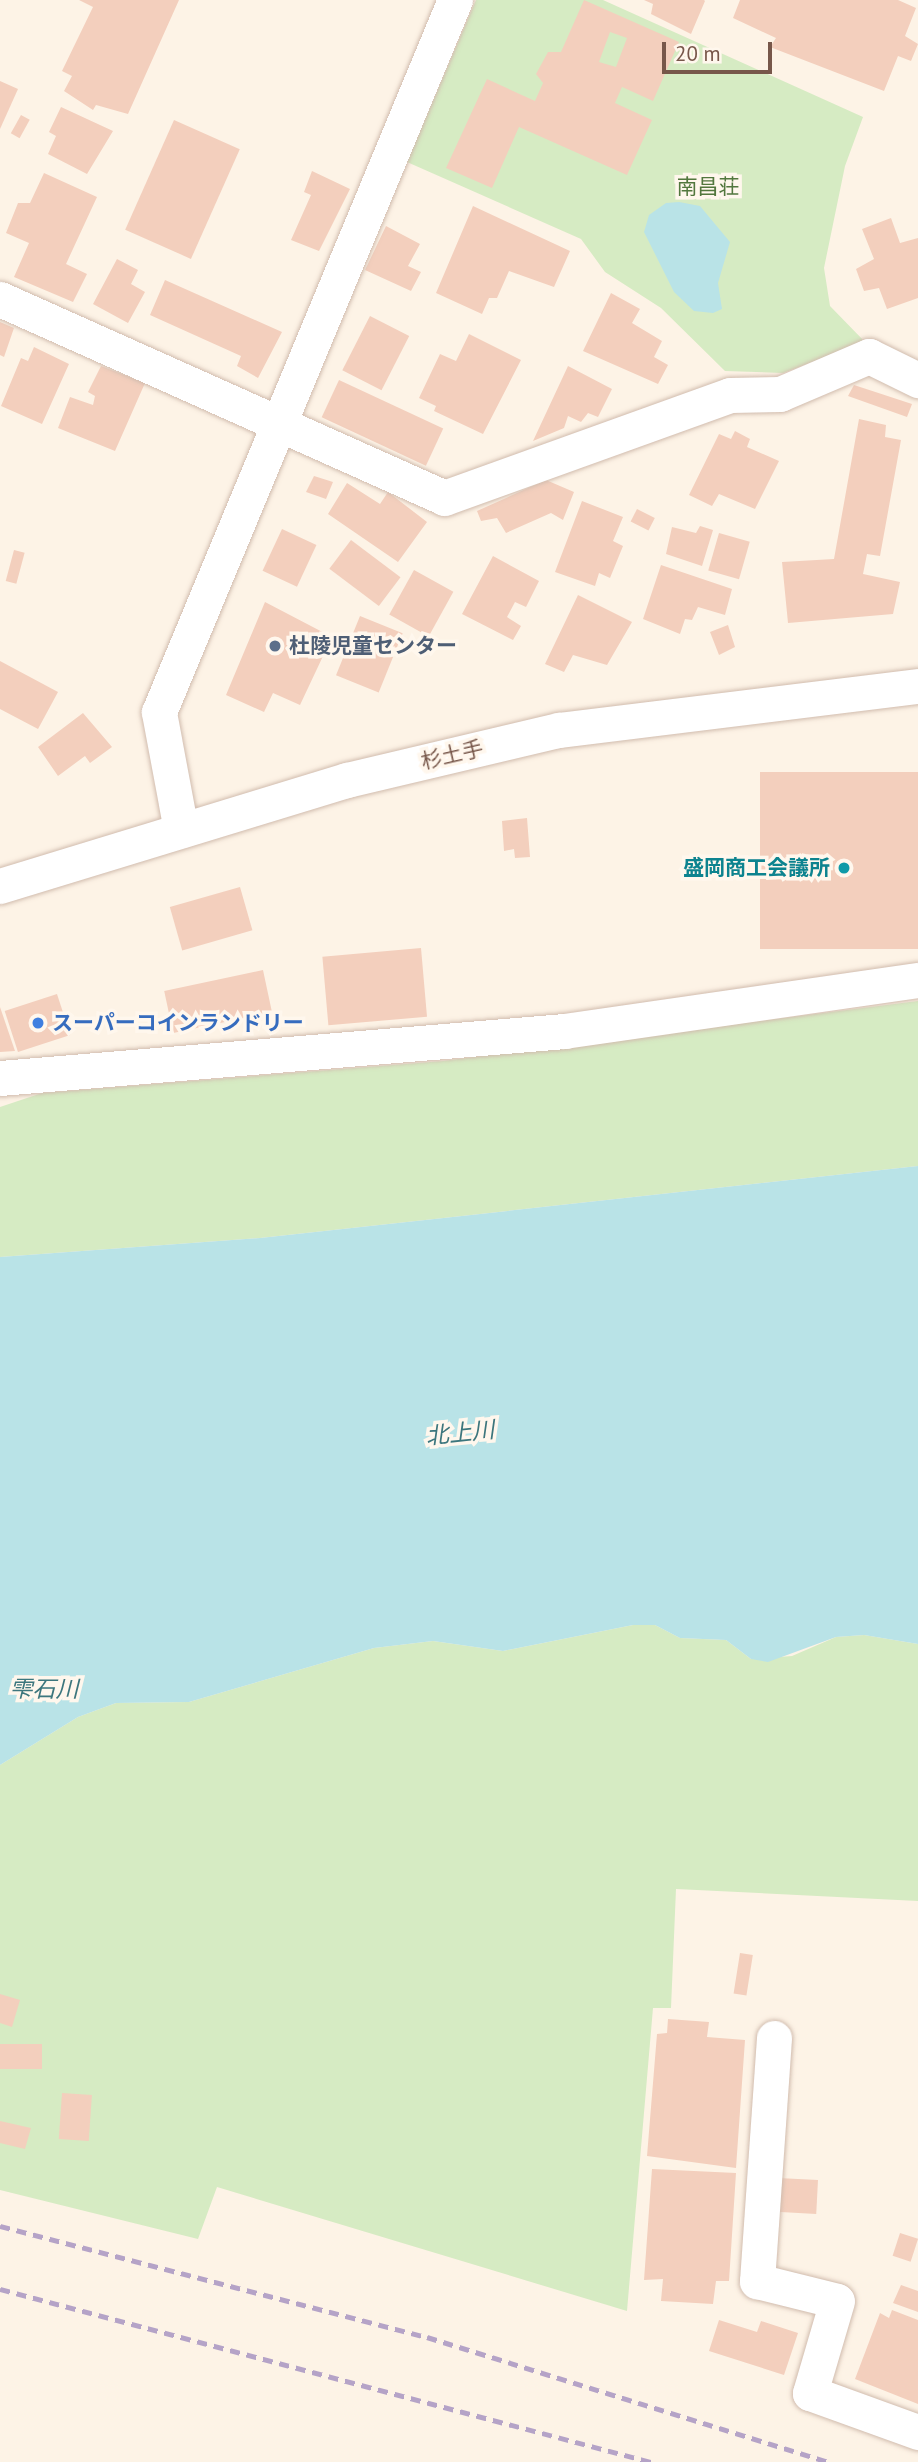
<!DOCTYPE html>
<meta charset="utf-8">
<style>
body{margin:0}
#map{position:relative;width:918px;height:2462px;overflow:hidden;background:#fdf3e6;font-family:"PT Sans","Noto Sans JP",sans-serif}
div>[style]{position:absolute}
.green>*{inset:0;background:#d6ebc3}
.water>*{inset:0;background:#b9e3e7}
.building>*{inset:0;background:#f3cfbd;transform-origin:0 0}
.roads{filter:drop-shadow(0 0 2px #d1bcae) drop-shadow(0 0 2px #d1bcae)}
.minor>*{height:35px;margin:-17.5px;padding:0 17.5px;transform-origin:17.5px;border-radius:17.5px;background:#fff}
.rail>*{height:5px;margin-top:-2.5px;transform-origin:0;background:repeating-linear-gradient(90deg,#b5a3c7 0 10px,transparent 0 17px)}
.dots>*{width:19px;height:19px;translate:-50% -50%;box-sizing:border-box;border:4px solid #fff7ed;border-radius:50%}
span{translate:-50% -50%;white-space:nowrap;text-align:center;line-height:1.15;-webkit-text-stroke:7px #fff7ed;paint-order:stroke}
.park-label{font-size:21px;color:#52773e}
.service-label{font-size:21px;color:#4e5e75;font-weight:700}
.left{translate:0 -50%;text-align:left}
.street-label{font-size:21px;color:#77574a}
.culture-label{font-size:21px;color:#0d838f;font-weight:700}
.right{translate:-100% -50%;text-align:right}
.shop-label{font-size:21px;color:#366cbe;font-weight:700}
.water-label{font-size:23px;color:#3c767d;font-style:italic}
.scale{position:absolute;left:662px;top:42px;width:110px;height:32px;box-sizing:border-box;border:4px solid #77574a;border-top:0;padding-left:9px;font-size:21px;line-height:24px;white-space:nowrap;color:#77574a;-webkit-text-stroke:5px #fff7ed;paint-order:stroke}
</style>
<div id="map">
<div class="green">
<div style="clip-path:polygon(476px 0,603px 0,863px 117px,845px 166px,824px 268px,830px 306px,865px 342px,783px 373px,725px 371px,661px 308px,605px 272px,581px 239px,407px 162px)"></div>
<div style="clip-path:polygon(918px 1001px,918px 1166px,260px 1238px,0 1257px,0 1107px,42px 1093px,443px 1061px)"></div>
<div style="clip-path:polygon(633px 1625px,655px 1625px,680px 1638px,726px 1640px,751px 1659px,792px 1656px,836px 1637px,864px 1635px,918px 1644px,918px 1901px,676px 1889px,671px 2008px,653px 2008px,627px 2311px,217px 2187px,198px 2239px,0 2190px,0 1765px,78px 1717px,116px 1703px,189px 1702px,374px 1648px,433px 1641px,503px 1651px)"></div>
</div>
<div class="water">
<div style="clip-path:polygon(679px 202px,700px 206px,730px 242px,718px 283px,722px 309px,713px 313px,694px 311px,674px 292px,644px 232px,649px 215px,666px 203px)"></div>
<div style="clip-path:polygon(918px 1166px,918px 1644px,864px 1635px,836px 1637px,768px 1662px,751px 1659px,726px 1640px,680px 1638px,655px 1625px,633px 1625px,503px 1651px,433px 1641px,374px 1648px,189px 1702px,116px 1703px,78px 1717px,0 1765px,0 1257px,260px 1238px)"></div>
</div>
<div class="building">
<div style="clip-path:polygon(79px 0,179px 0,128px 114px,96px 105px,93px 110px,64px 91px,72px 76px,62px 71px,93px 7px)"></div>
<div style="clip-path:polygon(evenodd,584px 0,679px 42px,653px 101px,622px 87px,615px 103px,652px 120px,627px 175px,519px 127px,492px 188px,446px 168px,487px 79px,535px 101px,543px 83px,536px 74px,548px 52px,561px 52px,584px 0,610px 32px,627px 38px,616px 67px,599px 62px,610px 32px)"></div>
<div style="clip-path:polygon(644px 0,704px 0,705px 1px,691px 34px,651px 14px,653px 4px)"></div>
<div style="clip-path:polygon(740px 0,898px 0,916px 8px,905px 36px,918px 44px,911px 61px,898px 56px,884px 91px,770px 47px,776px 38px,733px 18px)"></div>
<div style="clip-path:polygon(0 81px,18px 89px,0 129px)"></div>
<div style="clip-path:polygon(61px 107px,113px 131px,87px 174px,48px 154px,56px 136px,49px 132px)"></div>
<div style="left:21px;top:115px;width:10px;height:21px;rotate:29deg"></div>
<div style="left:174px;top:120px;width:72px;height:120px;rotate:24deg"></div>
<div style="clip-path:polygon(312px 171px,350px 189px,319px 251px,291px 240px,311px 195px,304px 192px)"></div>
<div style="clip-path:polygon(44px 173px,97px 197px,66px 264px,87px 274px,73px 302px,14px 277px,29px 243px,6px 233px,18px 203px,30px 203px)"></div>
<div style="clip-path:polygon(473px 206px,570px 251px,554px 287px,509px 271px,497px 298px,489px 298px,482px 314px,436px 293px)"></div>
<div style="clip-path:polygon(891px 218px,900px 243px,918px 238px,918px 298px,887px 309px,879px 288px,864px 291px,856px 269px,874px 259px,862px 229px)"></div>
<div style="clip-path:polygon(386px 226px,420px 244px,408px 266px,421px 272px,411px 291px,365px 270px)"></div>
<div style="clip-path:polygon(117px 259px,138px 270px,131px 284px,145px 292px,128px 323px,93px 304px)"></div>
<div style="clip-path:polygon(165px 280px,282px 332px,258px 378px,237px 366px,241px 356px,150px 315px)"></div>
<div style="clip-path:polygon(611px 293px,640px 309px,632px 323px,662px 341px,654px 357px,668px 365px,658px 384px,583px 351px)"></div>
<div style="left:370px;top:316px;width:44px;height:61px;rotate:27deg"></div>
<div style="clip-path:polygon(0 322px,14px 328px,4px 357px,0 355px)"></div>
<div style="clip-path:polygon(469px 334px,521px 360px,483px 434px,434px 411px,436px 406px,419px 398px,440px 354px,456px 361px)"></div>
<div style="clip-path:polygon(34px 347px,69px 364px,42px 424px,1px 406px,21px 358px,28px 361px)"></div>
<div style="clip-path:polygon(101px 366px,145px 383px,115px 451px,58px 428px,70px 397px,93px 405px,95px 396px,88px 392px)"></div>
<div style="clip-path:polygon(568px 366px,612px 389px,598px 417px,588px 413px,581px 422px,568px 416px,564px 428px,533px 441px)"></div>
<div style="left:339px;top:380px;width:115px;height:41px;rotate:25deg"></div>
<div style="clip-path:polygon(854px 385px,912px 404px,907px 417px,848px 396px)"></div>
<div style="clip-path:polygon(859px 419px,886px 425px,885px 437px,901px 440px,880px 556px,867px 554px,863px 574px,900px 582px,893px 614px,788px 623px,782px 562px,834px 559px)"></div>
<div style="clip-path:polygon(735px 431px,750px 439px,747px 447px,779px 461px,755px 509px,719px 494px,712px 506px,689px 495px,719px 434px,731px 439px)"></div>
<div style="clip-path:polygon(314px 476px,333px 482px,326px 499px,306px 492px)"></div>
<div style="clip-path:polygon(546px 480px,574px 492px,563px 520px,551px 513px,506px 533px,497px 518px,481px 521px,477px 511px)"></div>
<div style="clip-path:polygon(347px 483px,380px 504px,388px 492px,427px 522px,398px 562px,328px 514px)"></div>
<div style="clip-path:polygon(582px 501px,623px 517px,613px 541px,623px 546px,610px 578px,599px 573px,595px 586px,555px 572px)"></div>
<div style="left:637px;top:509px;width:20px;height:14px;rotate:27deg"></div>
<div style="clip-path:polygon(700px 526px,713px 530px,702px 566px,666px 554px,672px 527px,696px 533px)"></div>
<div style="left:282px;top:529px;width:38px;height:46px;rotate:25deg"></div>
<div style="left:719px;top:533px;width:32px;height:39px;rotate:16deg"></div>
<div style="left:351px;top:540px;width:62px;height:36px;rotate:37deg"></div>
<div style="left:14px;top:550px;width:11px;height:32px;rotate:15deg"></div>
<div style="clip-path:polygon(493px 556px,539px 581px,526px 607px,515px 602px,507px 617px,521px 626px,513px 640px,462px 614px)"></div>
<div style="clip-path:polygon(661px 565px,732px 589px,725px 615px,698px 607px,692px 620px,685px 619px,680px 634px,643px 619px)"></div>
<div style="left:414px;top:570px;width:45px;height:51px;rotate:29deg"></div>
<div style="clip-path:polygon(578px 595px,632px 622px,607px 665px,573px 655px,564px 672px,545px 664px)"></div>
<div style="clip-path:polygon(265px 602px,332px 637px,300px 705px,273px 693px,264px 712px,226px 695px)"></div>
<div style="left:360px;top:616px;width:46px;height:64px;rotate:22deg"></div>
<div style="clip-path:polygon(728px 625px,735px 647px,719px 655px,710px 632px)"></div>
<div style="clip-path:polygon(0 661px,58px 692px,38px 729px,0 709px)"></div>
<div style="clip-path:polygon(83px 713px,112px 747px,90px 763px,85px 756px,58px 776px,38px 747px)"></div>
<div style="left:918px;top:772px;width:177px;height:158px;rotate:90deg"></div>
<div style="clip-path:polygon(527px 818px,530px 857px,515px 858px,514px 849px,504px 851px,502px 821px)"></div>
<div style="left:240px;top:887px;width:45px;height:73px;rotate:74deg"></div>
<div style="left:421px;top:948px;width:69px;height:99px;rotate:85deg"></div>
<div style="left:263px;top:970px;width:43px;height:101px;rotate:78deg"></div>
<div style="left:57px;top:994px;width:43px;height:55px;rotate:72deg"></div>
<div style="clip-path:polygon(0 1007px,15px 1051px,0 1052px)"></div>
<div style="left:740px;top:1953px;width:13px;height:41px;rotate:9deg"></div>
<div style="clip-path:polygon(0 1994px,20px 2000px,12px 2027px,0 2023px)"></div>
<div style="clip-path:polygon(668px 2019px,709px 2022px,707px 2037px,745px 2040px,736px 2168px,647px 2156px,657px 2034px,667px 2033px)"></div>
<div style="left:0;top:2044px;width:42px;height:25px"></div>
<div style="left:62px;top:2093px;width:30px;height:46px;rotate:4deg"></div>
<div style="clip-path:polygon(0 2121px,31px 2128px,25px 2149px,0 2143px)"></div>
<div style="clip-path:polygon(652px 2169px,736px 2173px,729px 2281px,716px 2281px,713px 2304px,661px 2301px,663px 2279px,644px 2280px)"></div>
<div style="left:818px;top:2180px;width:34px;height:40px;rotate:93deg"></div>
<div style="left:900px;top:2233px;width:19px;height:24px;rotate:18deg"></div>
<div style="clip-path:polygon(901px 2285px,918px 2291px,918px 2312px,893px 2303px)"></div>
<div style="clip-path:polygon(892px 2310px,918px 2320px,918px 2404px,855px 2379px,880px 2313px,889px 2318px)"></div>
<div style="clip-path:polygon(719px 2320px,757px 2332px,761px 2321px,798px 2333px,784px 2375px,709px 2351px)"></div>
</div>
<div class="roads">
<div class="minor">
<div style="left:0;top:299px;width:487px;rotate:24.1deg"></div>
<div style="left:444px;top:498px;width:304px;rotate:-19.8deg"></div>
<div style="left:730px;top:395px;width:50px;rotate:-1.1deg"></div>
<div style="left:780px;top:394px;width:97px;rotate:-23.1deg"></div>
<div style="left:869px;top:356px;width:55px;rotate:26.1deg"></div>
<div style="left:181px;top:830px;width:120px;rotate:-100.6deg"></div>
<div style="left:159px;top:712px;width:771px;rotate:-67.43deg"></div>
<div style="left:0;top:886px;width:363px;rotate:-17deg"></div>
<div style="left:347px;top:780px;width:218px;rotate:-13.3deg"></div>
<div style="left:559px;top:730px;width:362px;rotate:-7deg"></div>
<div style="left:0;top:1078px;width:566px;rotate:-4.76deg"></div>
<div style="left:564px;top:1031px;width:358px;rotate:-8.2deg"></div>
<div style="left:774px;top:2038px;width:244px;rotate:94deg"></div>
<div style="left:757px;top:2281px;width:82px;rotate:14deg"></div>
<div style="left:837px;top:2301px;width:96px;rotate:106.4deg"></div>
<div style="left:810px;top:2393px;width:115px;rotate:19.9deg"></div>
</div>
</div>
<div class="rail">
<div style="left:0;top:2226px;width:441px;rotate:14.6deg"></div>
<div style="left:427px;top:2337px;width:421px;rotate:17.3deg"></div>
<div style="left:0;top:2289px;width:674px;rotate:14.88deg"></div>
</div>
<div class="dots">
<div style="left:275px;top:646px;background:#5c6f8a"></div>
<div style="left:844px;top:868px;background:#0f9aa8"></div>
<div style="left:38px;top:1023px;background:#3f7fe0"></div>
</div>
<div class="park-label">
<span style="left:708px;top:187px">南昌荘</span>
</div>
<div class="service-label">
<span class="left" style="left:289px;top:646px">杜陵児童センター</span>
</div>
<div class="street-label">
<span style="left:452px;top:755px;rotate:-13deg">杉土手</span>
</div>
<div class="culture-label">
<span class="right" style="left:830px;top:868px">盛岡商工会議所</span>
</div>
<div class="shop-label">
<span class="left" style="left:52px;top:1023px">スーパーコインランドリー</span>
</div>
<div class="water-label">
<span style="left:460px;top:1433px;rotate:-6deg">北上川</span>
<span style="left:44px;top:1689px">雫石川</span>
</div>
<div class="scale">20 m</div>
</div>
